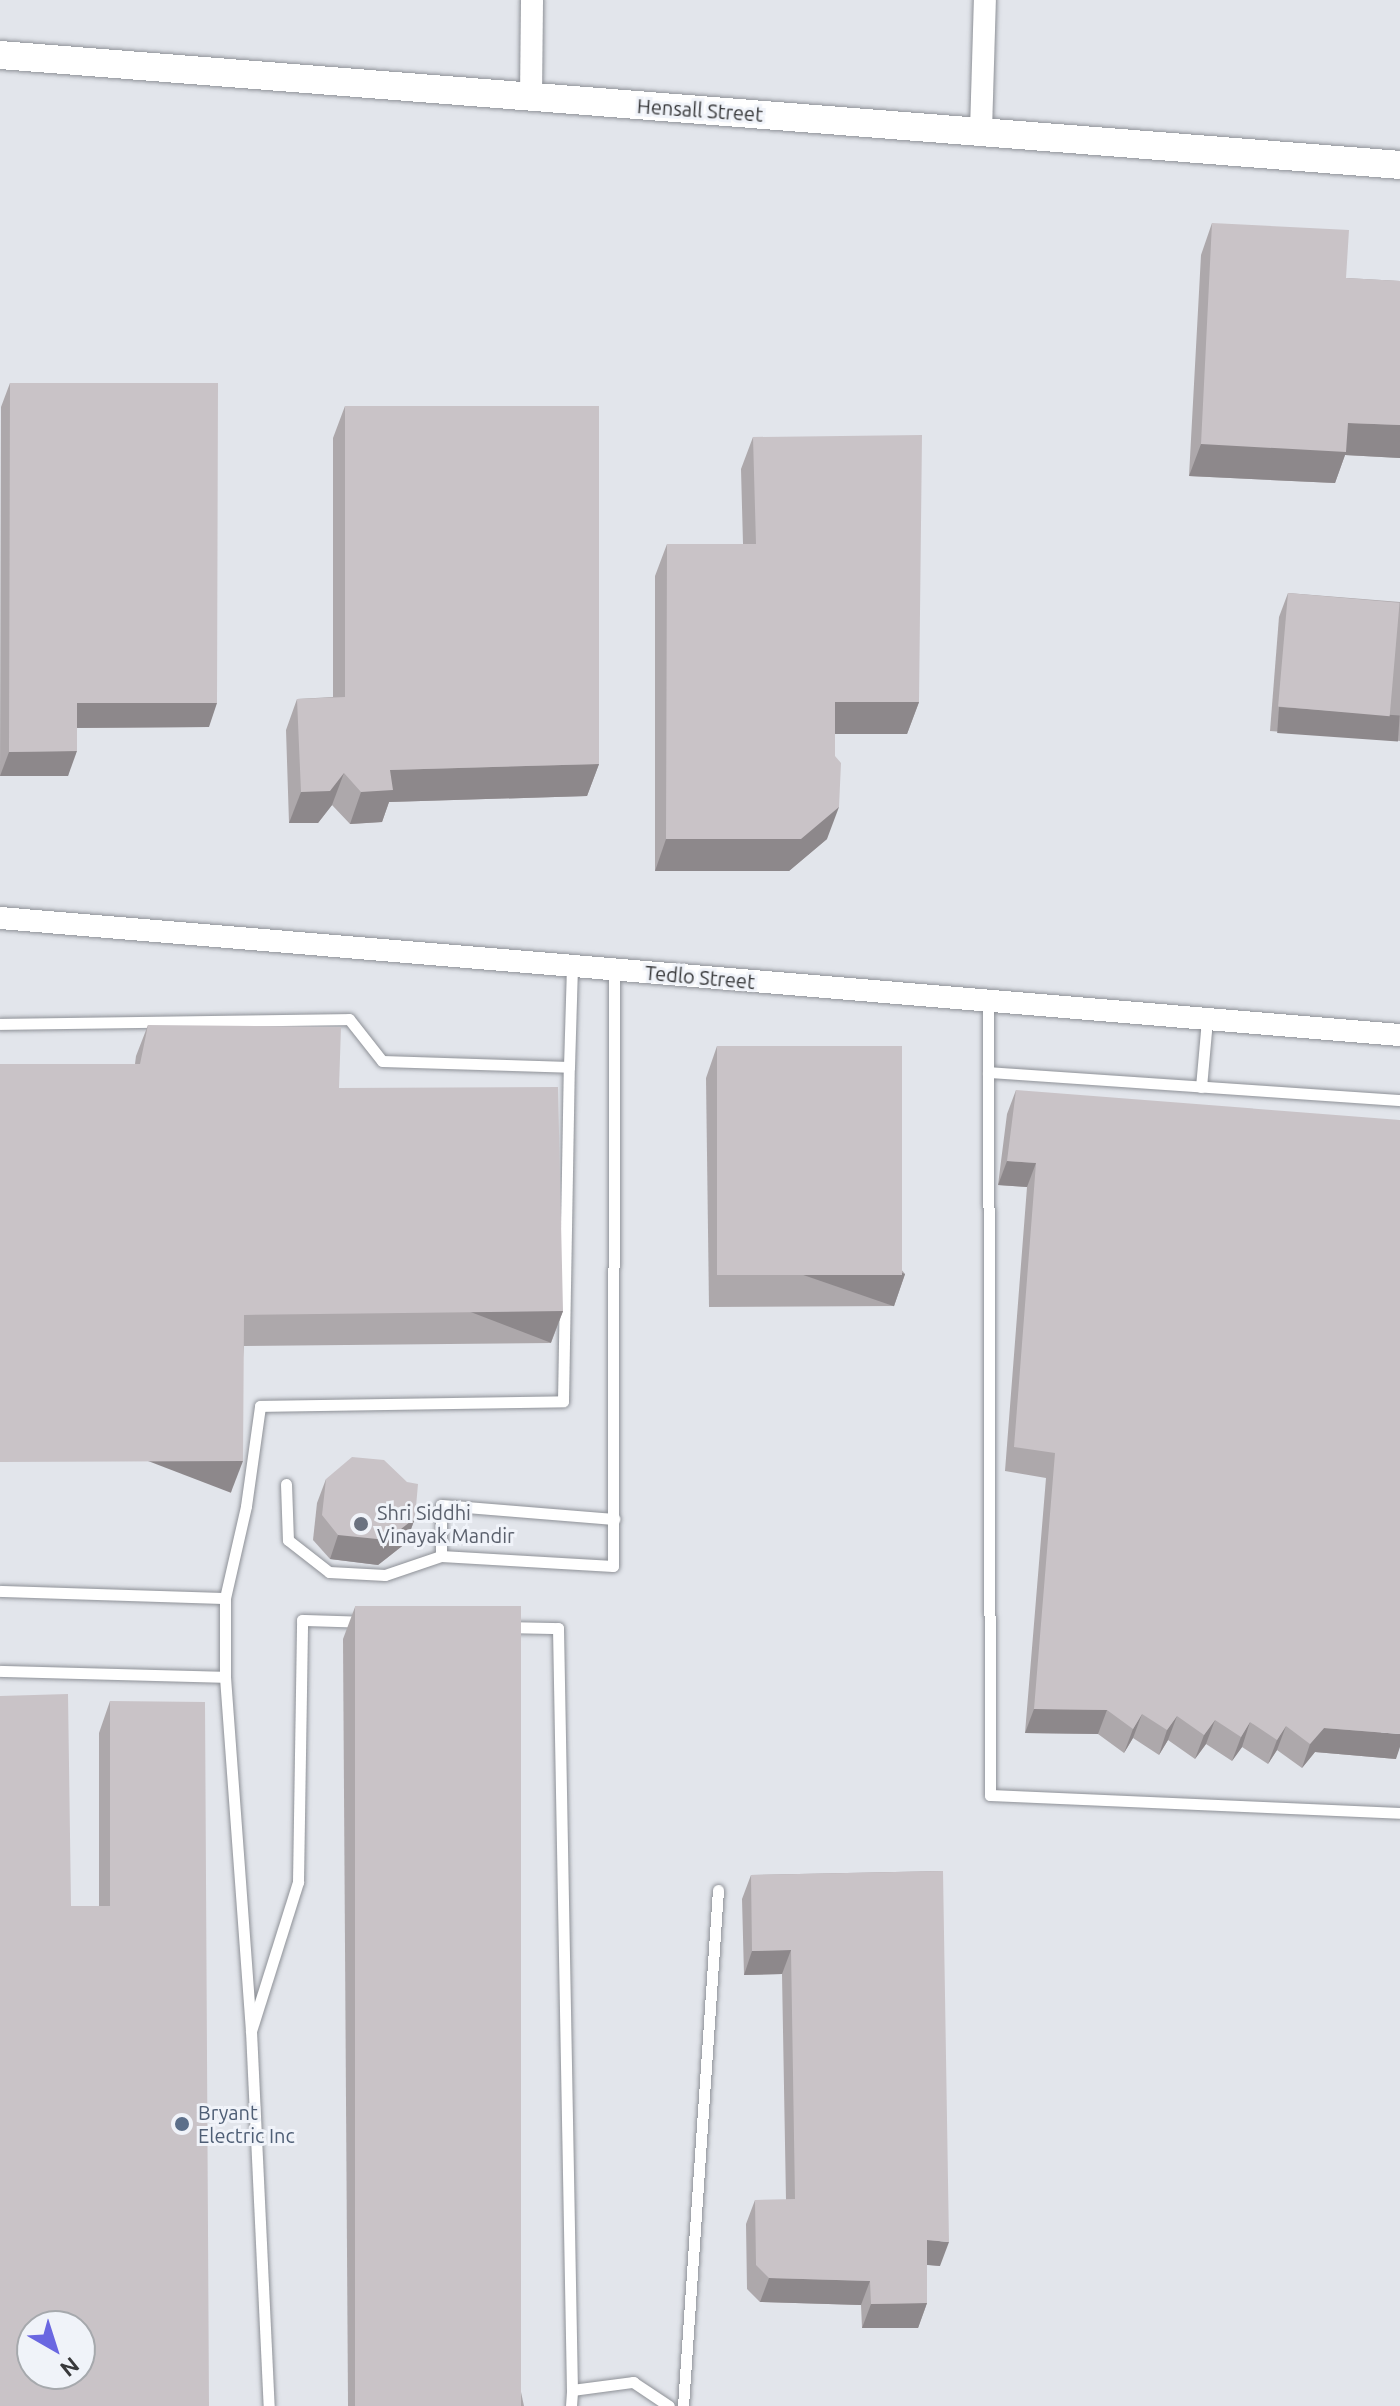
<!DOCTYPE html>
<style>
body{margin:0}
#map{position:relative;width:1400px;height:2406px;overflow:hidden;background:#e2e5eb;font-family:Ubuntu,sans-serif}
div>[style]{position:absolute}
.roads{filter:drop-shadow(0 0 2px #8e9197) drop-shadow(0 0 2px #8e9197)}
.service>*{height:11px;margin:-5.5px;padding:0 5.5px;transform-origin:5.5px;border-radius:5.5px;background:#fff}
.minor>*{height:22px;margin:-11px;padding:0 11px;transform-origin:11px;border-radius:11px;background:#fff}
.tertiary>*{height:28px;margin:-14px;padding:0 14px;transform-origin:14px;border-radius:14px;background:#fff}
.wall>*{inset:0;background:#ada8ab}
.shaded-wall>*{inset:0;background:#8d888b;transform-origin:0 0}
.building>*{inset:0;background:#c9c3c7;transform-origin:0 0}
.dots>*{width:22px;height:22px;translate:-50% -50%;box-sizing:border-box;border:4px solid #f0f3f9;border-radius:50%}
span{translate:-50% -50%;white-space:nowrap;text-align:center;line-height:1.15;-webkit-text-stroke:6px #f0f3f9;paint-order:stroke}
.street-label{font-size:20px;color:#38393b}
.worship-label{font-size:20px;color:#5b616d}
.left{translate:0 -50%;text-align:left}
.service-label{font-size:20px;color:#4e5e75}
.north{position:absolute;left:16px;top:2310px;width:80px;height:80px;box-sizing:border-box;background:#f0f3f9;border:2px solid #a6a9ad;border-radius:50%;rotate:141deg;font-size:22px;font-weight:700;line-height:32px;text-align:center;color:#38393b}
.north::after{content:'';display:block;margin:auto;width:28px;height:36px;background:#6a67e1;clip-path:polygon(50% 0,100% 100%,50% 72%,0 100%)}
</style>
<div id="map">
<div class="roads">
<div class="service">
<div style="left:988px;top:1001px;width:794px;rotate:89.86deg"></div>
<div style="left:990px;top:1795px;width:410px;rotate:2.5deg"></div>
<div style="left:0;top:1024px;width:349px;rotate:-0.8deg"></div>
<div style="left:349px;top:1019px;width:53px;rotate:51.8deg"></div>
<div style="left:382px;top:1061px;width:187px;rotate:1.8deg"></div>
<div style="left:569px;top:1067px;width:101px;rotate:-88.3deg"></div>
<div style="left:988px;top:1072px;width:413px;rotate:3.9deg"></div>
<div style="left:1201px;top:1087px;width:67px;rotate:-84.9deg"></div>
<div style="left:286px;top:1484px;width:56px;rotate:88deg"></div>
<div style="left:288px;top:1540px;width:52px;rotate:38deg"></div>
<div style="left:329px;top:1572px;width:56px;rotate:3.1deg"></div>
<div style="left:385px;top:1575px;width:59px;rotate:-18.7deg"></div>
<div style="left:441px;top:1556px;width:172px;rotate:3.3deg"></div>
<div style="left:613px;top:1566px;width:596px;rotate:-89.9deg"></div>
<div style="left:441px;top:1556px;width:51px;rotate:-90deg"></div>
<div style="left:441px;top:1505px;width:174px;rotate:4.6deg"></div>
<div style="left:0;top:1591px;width:225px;rotate:1.8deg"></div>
<div style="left:225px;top:1598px;width:94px;rotate:-77.1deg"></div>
<div style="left:246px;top:1506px;width:101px;rotate:-82deg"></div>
<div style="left:260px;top:1406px;width:303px;rotate:-0.9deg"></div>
<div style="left:563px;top:1401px;width:334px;rotate:-89deg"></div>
<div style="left:509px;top:1627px;width:49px;rotate:1.2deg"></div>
<div style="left:558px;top:1628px;width:762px;rotate:88.95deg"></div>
<div style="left:0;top:1671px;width:225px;rotate:1.5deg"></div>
<div style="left:225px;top:1677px;width:79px;rotate:-90deg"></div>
<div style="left:225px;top:1677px;width:355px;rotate:85.8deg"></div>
<div style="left:251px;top:2031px;width:375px;rotate:87.3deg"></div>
<div style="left:251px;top:2031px;width:156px;rotate:-72.5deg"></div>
<div style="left:298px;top:1882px;width:262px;rotate:-89.1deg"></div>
<div style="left:302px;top:1620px;width:62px;rotate:1.8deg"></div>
<div style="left:571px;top:2406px;width:16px;rotate:-86deg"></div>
<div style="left:572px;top:2390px;width:62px;rotate:-7.5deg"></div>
<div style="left:633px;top:2382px;width:43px;rotate:33.7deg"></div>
<div style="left:683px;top:2406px;width:517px;rotate:-86.12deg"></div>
</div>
<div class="minor">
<div style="left:531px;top:97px;width:97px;rotate:-89.4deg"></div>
<div style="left:981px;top:131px;width:131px;rotate:-88.3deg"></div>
<div style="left:0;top:918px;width:1405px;rotate:4.78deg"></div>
</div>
<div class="tertiary">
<div style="left:0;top:55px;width:1404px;rotate:4.49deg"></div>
</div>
</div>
<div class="wall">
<div style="clip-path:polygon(1212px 223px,1346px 278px,1400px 281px,1400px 458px,1345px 455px,1335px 483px,1189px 476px,1201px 255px)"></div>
<div style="clip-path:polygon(10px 383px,209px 727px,77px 728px,68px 776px,0 776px,1px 407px)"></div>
<div style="clip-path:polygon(345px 406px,599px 764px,587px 796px,389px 802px,382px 822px,350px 824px,332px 805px,318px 823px,289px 823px,286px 730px,297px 699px,333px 697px,333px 438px)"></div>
<div style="clip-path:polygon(753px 437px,919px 702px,907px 734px,835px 734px,827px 839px,789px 871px,655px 871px,655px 576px,667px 544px,743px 544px,741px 469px)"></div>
<div style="clip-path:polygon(1288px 593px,1400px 602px,1400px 741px,1270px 731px,1279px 617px)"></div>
<div style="clip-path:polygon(148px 1025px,339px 1088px,563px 1311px,551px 1343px,244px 1346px,231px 1493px,135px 1064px,136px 1056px)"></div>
<div style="clip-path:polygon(717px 1046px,905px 1274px,894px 1306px,709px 1307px,706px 1078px)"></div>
<div style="clip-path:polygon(1016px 1090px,1396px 1759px,1315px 1752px,1302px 1768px,1277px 1750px,1268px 1764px,1242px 1747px,1232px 1761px,1206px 1744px,1195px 1759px,1168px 1740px,1159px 1755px,1133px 1738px,1124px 1753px,1098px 1734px,1025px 1733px,1046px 1478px,1005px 1471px,1027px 1187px,998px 1185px,1007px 1114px)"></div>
<div style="clip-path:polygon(326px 1479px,415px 1518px,406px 1543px,378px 1565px,330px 1559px,313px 1540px,317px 1503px)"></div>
<div style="clip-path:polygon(355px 1607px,524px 2406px,348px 2406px,343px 1639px)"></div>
<div style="clip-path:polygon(110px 1701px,209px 2406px,71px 1906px,99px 1906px,99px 1733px)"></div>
<div style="clip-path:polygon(943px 1871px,940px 2266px,927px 2265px,927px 2303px,918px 2328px,862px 2328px,861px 2305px,760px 2302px,747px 2289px,746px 2224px,755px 2200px,786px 2200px,782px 1974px,744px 1975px,742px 1899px,751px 1875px)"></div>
</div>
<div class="shaded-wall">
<div style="clip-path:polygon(1348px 423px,1400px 425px,1400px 458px,1345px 455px,1335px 483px,1189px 476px,1201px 444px)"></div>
<div style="clip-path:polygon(835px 702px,919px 702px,907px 734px,823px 734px)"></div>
<div style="clip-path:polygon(77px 703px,217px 703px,209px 727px,68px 728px)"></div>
<div style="left:1279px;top:707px;width:121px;height:26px;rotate:4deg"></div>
<div style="clip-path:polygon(77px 751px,68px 776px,0 776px,9px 752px)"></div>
<div style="clip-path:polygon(599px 764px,587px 796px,389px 802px,382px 822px,350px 824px,361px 792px,390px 770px)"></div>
<div style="clip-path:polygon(344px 773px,332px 805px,318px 823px,289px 823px,301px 792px)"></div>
<div style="clip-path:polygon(839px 807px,827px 839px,789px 871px,655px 871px,666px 839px)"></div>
<div style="clip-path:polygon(1007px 1161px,1036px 1163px,1027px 1187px,998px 1185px)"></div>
<div style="left:905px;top:1274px;width:34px;height:184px;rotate:109deg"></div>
<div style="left:563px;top:1311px;width:34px;height:319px;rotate:111deg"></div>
<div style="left:243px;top:1461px;width:34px;height:243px;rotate:111deg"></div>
<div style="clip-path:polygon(415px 1518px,406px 1543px,378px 1565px,330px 1559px,338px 1535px)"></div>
<div style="clip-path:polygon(1034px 1709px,1107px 1710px,1098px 1734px,1025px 1733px)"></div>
<div style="clip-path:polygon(1142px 1714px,1133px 1738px,1124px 1753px,1133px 1729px)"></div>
<div style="clip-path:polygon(1177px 1716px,1168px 1740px,1159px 1755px,1167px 1730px)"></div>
<div style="clip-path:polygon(1215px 1720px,1206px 1744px,1195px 1759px,1204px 1735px)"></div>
<div style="clip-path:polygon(1250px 1722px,1242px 1747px,1232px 1761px,1241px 1737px)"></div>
<div style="clip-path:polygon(1286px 1726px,1277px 1750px,1268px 1764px,1277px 1740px)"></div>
<div style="clip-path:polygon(1324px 1728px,1400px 1734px,1400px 1747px,1396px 1759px,1315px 1752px,1302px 1768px,1310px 1744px)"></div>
<div style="clip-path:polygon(791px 1950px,782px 1974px,744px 1975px,752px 1951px)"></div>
<div style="clip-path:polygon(927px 2240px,949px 2242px,940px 2266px,918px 2264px)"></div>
<div style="clip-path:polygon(769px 2278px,870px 2281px,861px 2305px,760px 2302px)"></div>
<div style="clip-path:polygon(927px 2303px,918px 2328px,862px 2328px,871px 2304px)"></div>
</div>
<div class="building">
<div style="clip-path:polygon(1212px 223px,1349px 230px,1346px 278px,1400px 281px,1400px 425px,1348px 423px,1346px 452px,1201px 444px)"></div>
<div style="clip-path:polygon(10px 383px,218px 383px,217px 703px,77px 703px,77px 751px,9px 752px)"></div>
<div style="clip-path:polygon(345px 406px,599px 406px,599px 764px,390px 770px,393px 790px,361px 792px,344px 773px,330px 791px,301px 792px,297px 699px,345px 697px)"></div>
<div style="clip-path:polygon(922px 435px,919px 702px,835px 702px,835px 756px,841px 763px,839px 807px,801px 839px,666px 839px,667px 544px,756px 544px,753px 437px)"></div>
<div style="left:1288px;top:593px;width:112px;height:114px;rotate:5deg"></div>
<div style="clip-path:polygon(148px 1025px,341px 1027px,339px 1088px,558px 1087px,563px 1311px,244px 1315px,243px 1461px,0 1462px,0 1064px,140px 1064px)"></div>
<div style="left:717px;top:1046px;width:185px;height:229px"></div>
<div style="clip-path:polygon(1016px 1090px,1400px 1120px,1400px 1734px,1324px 1728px,1310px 1744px,1286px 1726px,1277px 1740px,1250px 1722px,1241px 1737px,1215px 1720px,1204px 1735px,1177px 1716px,1167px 1730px,1142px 1714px,1133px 1729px,1107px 1710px,1034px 1709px,1055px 1453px,1014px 1447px,1036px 1163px,1007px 1161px)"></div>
<div style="clip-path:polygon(352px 1457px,384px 1460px,407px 1482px,418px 1484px,415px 1518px,387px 1540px,338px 1535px,322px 1515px,326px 1479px)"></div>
<div style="left:521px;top:1606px;width:800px;height:166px;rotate:90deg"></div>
<div style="clip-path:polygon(evenodd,68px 1694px,71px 1906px,110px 1906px,110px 1701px,205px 1702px,209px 2406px,0 2406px,0 1696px,68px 1694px,32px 2326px,80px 2326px,80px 2374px,32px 2374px,32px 2326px)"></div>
<div style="clip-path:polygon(943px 1871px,949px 2242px,927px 2240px,927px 2303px,871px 2304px,870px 2281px,769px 2278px,756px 2265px,755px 2200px,795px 2199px,791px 1950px,752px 1951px,751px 1875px)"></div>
</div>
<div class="dots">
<div style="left:361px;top:1524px;background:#6b7280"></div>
<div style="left:182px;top:2124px;background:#5c6f8a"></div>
</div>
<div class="street-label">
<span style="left:700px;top:110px;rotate:4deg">Hensall Street</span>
<span style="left:700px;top:977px;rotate:5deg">Tedlo Street</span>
</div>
<div class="worship-label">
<span class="left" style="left:377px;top:1524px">Shri Siddhi<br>Vinayak Mandir</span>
</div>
<div class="service-label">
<span class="left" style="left:198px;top:2124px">Bryant<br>Electric Inc</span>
</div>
<div class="north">N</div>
</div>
